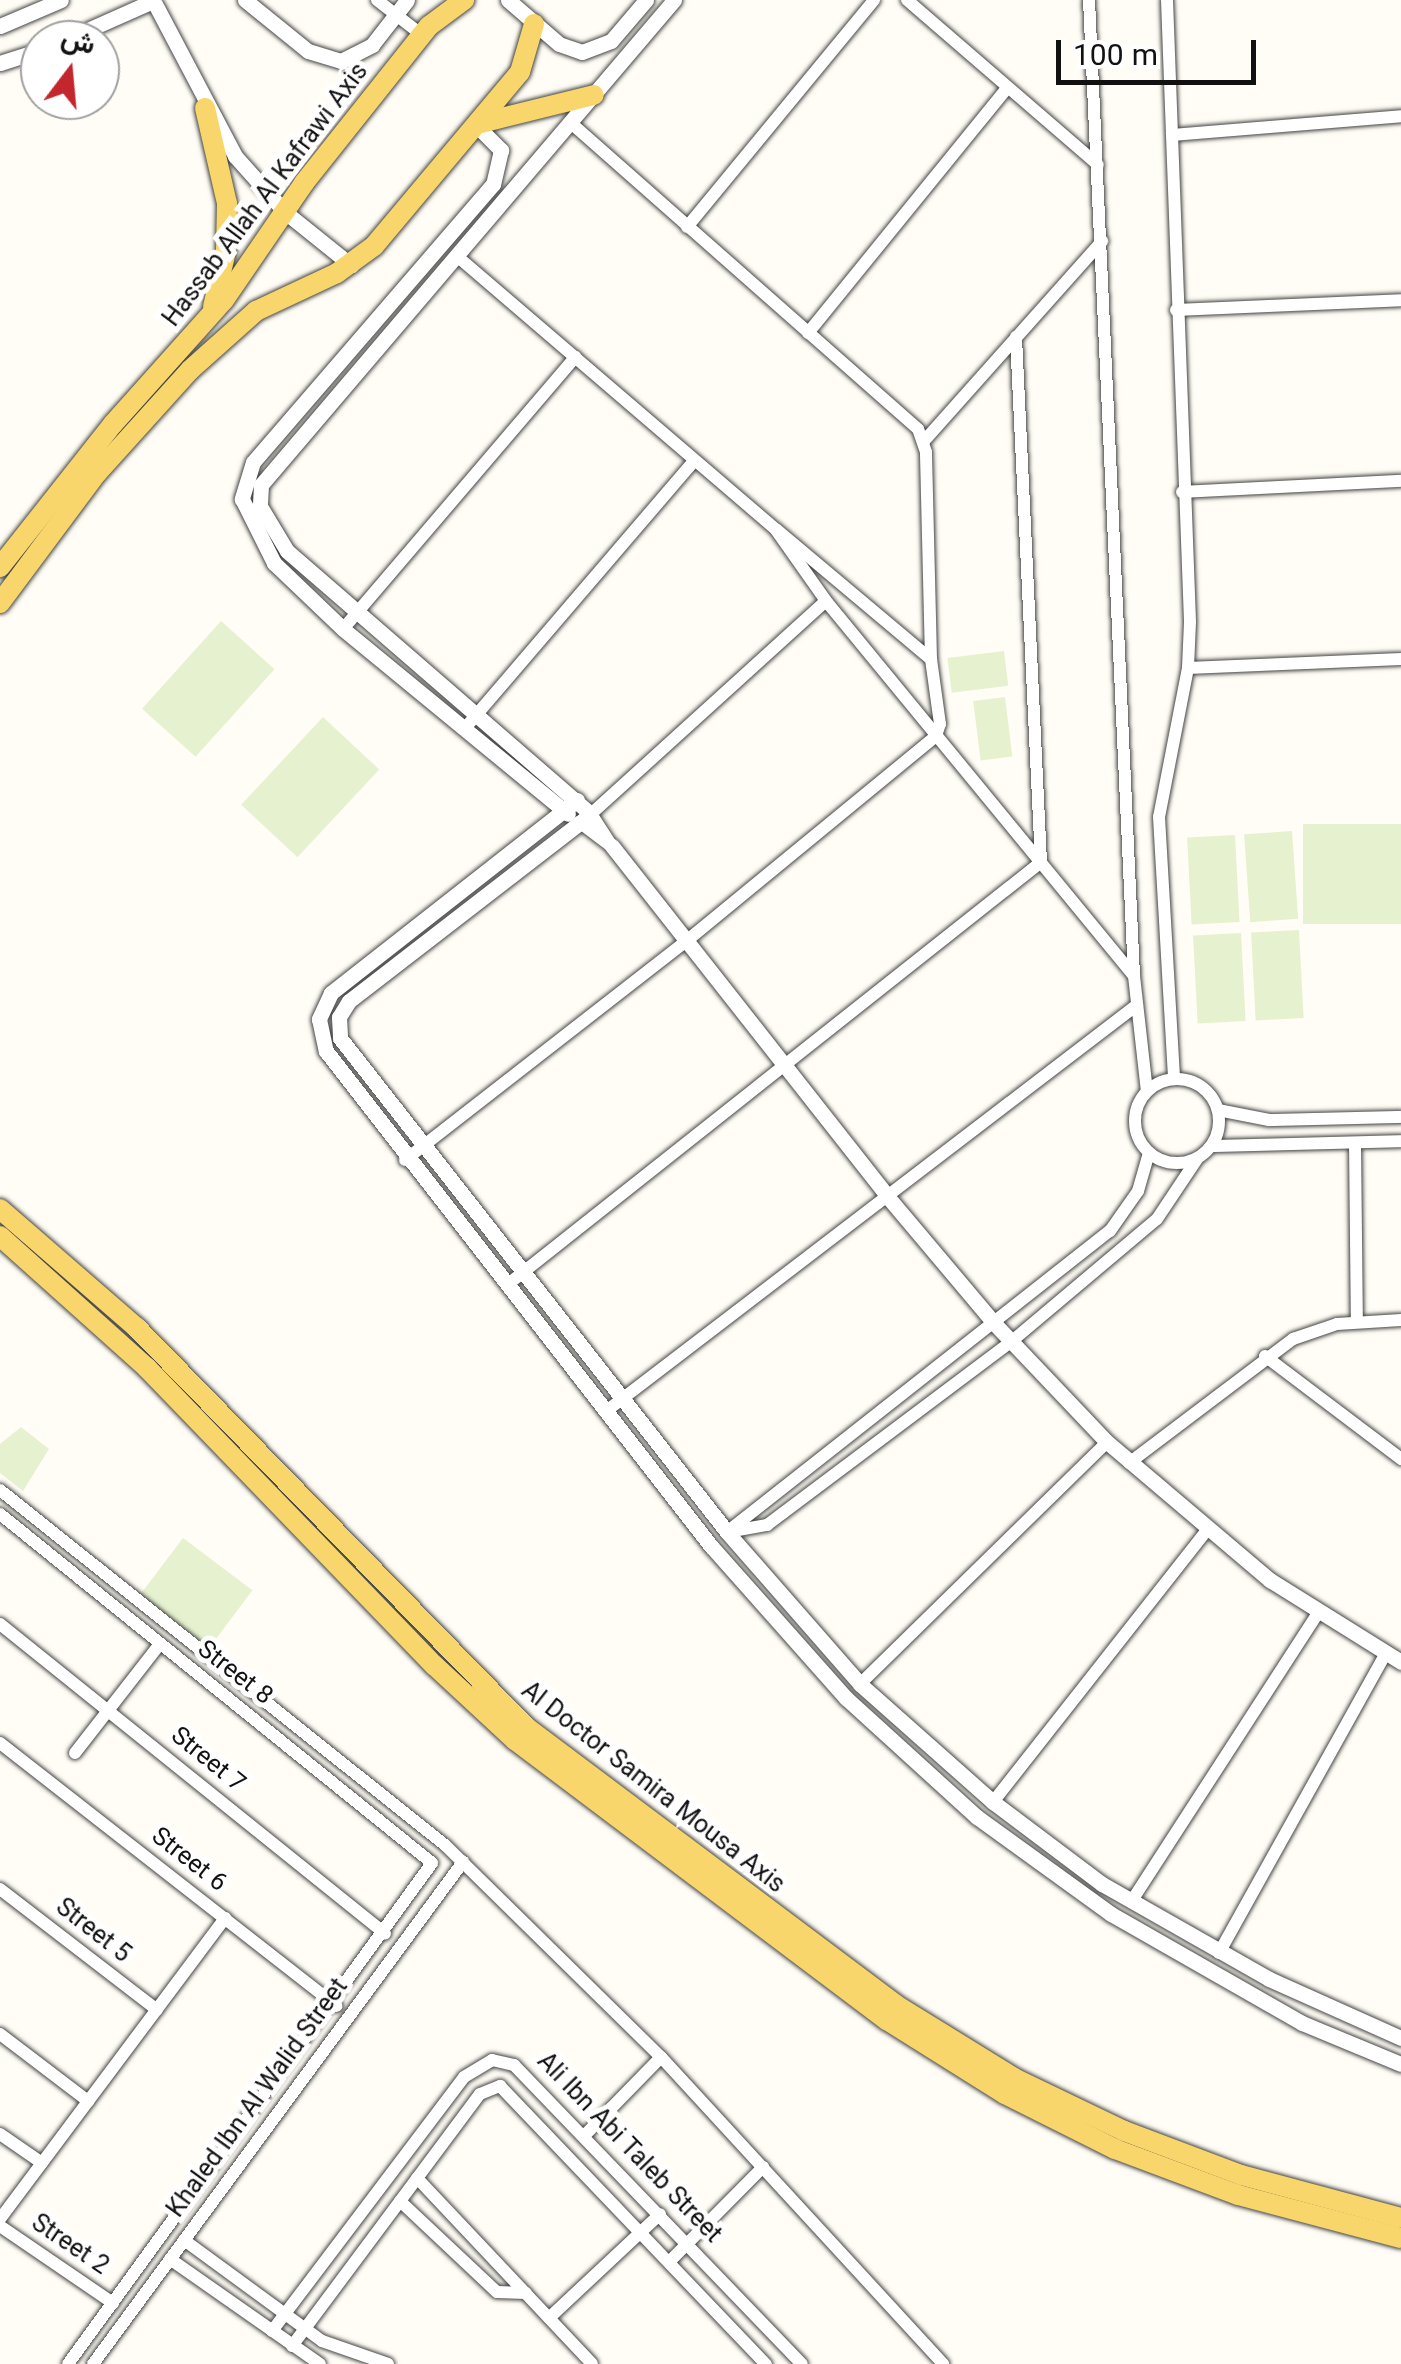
<!DOCTYPE html>
<meta charset="utf-8">
<style>
body{margin:0}
#map{position:relative;width:1401px;height:2364px;overflow:hidden;background:#fffdf5;font-family:Georgia,Vazirmatn,serif}
div>[style]{position:absolute}
.pitch>*{inset:0;background:#e6f2cf;transform-origin:0 0}
.roads{filter:drop-shadow(0 0 2px #444) drop-shadow(0 0 2px #444)}
.minor>*{height:12px;margin:-6px;padding:0 6px;transform-origin:6px;border-radius:6px;background:#fff}
.minor>.ring{margin:-6px;padding:0;box-sizing:content-box;background:none;border:12px solid #fff;border-radius:50%}
.tertiary>*{height:15px;margin:-7.5px;padding:0 7.5px;transform-origin:7.5px;border-radius:7.5px;background:#fff}
.primary>*{height:20px;margin:-10px;padding:0 10px;transform-origin:10px;border-radius:10px;background:#f9d66b}
span{translate:-50% -50%;white-space:nowrap;text-align:center;line-height:1.15;-webkit-text-stroke:10px #fff;paint-order:stroke}
.street-label{font-size:25px;color:#111}
.north{position:absolute;left:20px;top:20px;width:100px;height:100px;box-sizing:border-box;background:#fff;border:2px solid #a0a0a0;border-radius:50%;rotate:16deg;font-size:28px;font-weight:700;line-height:40px;text-align:center;color:#111}
.north::after{content:'';display:block;margin:auto;width:35px;height:45px;background:#c4262e;clip-path:polygon(50% 0,100% 100%,50% 72%,0 100%)}
.scale{position:absolute;left:1056px;top:40px;width:200px;height:45px;box-sizing:border-box;border:5px solid #111;border-top:0;padding-left:12px;font-size:30px;line-height:35px;white-space:nowrap;color:#111;-webkit-text-stroke:8px #fff;paint-order:stroke}
</style>
<div id="map">
<div class="pitch">
<div style="left:221px;top:621px;width:72px;height:118px;rotate:42deg"></div>
<div style="left:1004px;top:651px;width:35px;height:57px;rotate:83deg"></div>
<div style="left:1005px;top:697px;width:60px;height:32px;rotate:83deg"></div>
<div style="left:323px;top:717px;width:77px;height:120px;rotate:43deg"></div>
<div style="left:1401px;top:824px;width:100px;height:98px;rotate:90deg"></div>
<div style="left:1292px;top:831px;width:88px;height:48px;rotate:86deg"></div>
<div style="left:1235px;top:835px;width:87px;height:48px;rotate:87deg"></div>
<div style="left:1299px;top:930px;width:88px;height:48px;rotate:87deg"></div>
<div style="left:1241px;top:933px;width:88px;height:48px;rotate:87deg"></div>
<div style="clip-path:polygon(21px 1427px,49px 1449px,23px 1491px,0 1473px,0 1444px)"></div>
<div style="left:183px;top:1538px;width:87px;height:74px;rotate:37deg"></div>
</div>
<div class="roads">
<div class="minor">
<div style="left:377px;top:0;width:57px;rotate:37.9deg"></div>
<div style="left:907px;top:0;width:252px;rotate:40.8deg"></div>
<div style="left:1089px;top:0;width:977px;rotate:87.36deg"></div>
<div style="left:1134px;top:976px;width:116px;rotate:83.6deg"></div>
<div style="left:1167px;top:0;width:622px;rotate:87.88deg"></div>
<div style="left:1190px;top:622px;width:46px;rotate:92.5deg"></div>
<div style="left:1188px;top:668px;width:152px;rotate:101deg"></div>
<div style="left:1159px;top:817px;width:262px;rotate:86.7deg"></div>
<div style="left:1172px;top:135px;width:230px;rotate:-4.7deg"></div>
<div style="left:687px;top:227px;width:294px;rotate:-50.5deg"></div>
<div style="left:458px;top:257px;width:419px;rotate:40.6deg"></div>
<div style="left:776px;top:530px;width:87px;rotate:54.8deg"></div>
<div style="left:826px;top:601px;width:485px;rotate:50.6deg"></div>
<div style="left:1176px;top:310px;width:225px;rotate:-2.5deg"></div>
<div style="left:808px;top:333px;width:316px;rotate:-50.9deg"></div>
<div style="left:924px;top:441px;width:268px;rotate:-48.3deg"></div>
<div style="left:1182px;top:492px;width:219px;rotate:-2.9deg"></div>
<div style="left:777px;top:530px;width:201px;rotate:40deg"></div>
<div style="left:343px;top:629px;width:358px;rotate:-49.5deg"></div>
<div style="left:1188px;top:668px;width:213px;rotate:-2.4deg"></div>
<div style="left:466px;top:727px;width:350px;rotate:-49.4deg"></div>
<div style="left:579px;top:822px;width:39px;rotate:37deg"></div>
<div style="left:612px;top:846px;width:38px;rotate:-123deg"></div>
<div style="left:591px;top:814px;width:317px;rotate:-42.2deg"></div>
<div class="ring" style="left:1135px;top:1079px;width:72px;height:72px"></div>
<div style="left:1218px;top:1110px;width:52px;rotate:11.1deg"></div>
<div style="left:1269px;top:1120px;width:132px;rotate:-1.3deg"></div>
<div style="left:1355px;top:1143px;width:179px;rotate:89.4deg"></div>
<div style="left:1212px;top:1146px;width:189px;rotate:-1.5deg"></div>
<div style="left:405px;top:1160px;width:353px;rotate:-37.9deg"></div>
<div style="left:684px;top:943px;width:326px;rotate:-39.4deg"></div>
<div style="left:936px;top:736px;width:13px;rotate:-72deg"></div>
<div style="left:940px;top:724px;width:66px;rotate:-97.9deg"></div>
<div style="left:931px;top:659px;width:207px;rotate:-91.4deg"></div>
<div style="left:926px;top:452px;width:24px;rotate:-109deg"></div>
<div style="left:918px;top:429px;width:463px;rotate:-138.6deg"></div>
<div style="left:507px;top:1285px;width:681px;rotate:-38.38deg"></div>
<div style="left:1041px;top:862px;width:526px;rotate:-92.73deg"></div>
<div style="left:1265px;top:1356px;width:171px;rotate:37.1deg"></div>
<div style="left:605px;top:1412px;width:670px;rotate:-37.42deg"></div>
<div style="left:1129px;top:1463px;width:206px;rotate:-37.1deg"></div>
<div style="left:1293px;top:1339px;width:46px;rotate:-18.8deg"></div>
<div style="left:1337px;top:1324px;width:64px;rotate:-3.6deg"></div>
<div style="left:0;top:1490px;width:569px;rotate:38.58deg"></div>
<div style="left:445px;top:1845px;width:303px;rotate:44.5deg"></div>
<div style="left:661px;top:2057px;width:417px;rotate:47.4deg"></div>
<div style="left:0;top:1514px;width:555px;rotate:38.93deg"></div>
<div style="left:432px;top:1863px;width:619px;rotate:126deg"></div>
<div style="left:727px;top:1532px;width:41px;rotate:-9.9deg"></div>
<div style="left:767px;top:1525px;width:306px;rotate:-36.9deg"></div>
<div style="left:1012px;top:1341px;width:189px;rotate:-40.1deg"></div>
<div style="left:1157px;top:1219px;width:72px;rotate:-56.3deg"></div>
<div style="left:727px;top:1532px;width:487px;rotate:-38.2deg"></div>
<div style="left:1110px;top:1231px;width:49px;rotate:-55deg"></div>
<div style="left:1138px;top:1191px;width:40px;rotate:-74deg"></div>
<div style="left:0;top:1624px;width:494px;rotate:38.8deg"></div>
<div style="left:860px;top:1684px;width:346px;rotate:-44.4deg"></div>
<div style="left:0;top:1743px;width:427px;rotate:38deg"></div>
<div style="left:75px;top:1753px;width:138px;rotate:-52.1deg"></div>
<div style="left:993px;top:1802px;width:346px;rotate:-51.8deg"></div>
<div style="left:0;top:1889px;width:198px;rotate:37.6deg"></div>
<div style="left:1131px;top:1902px;width:344px;rotate:-57.1deg"></div>
<div style="left:1219px;top:1953px;width:343px;rotate:-60.9deg"></div>
<div style="left:0;top:2034px;width:111px;rotate:37.3deg"></div>
<div style="left:0;top:2134px;width:51px;rotate:34.6deg"></div>
<div style="left:584px;top:2136px;width:110px;rotate:-45.7deg"></div>
<div style="left:417px;top:2178px;width:255px;rotate:46.7deg"></div>
<div style="left:400px;top:2201px;width:133px;rotate:43.2deg"></div>
<div style="left:497px;top:2292px;width:29px;rotate:2deg"></div>
<div style="left:0;top:2219px;width:376px;rotate:-53.2deg"></div>
<div style="left:0;top:2226px;width:137px;rotate:34.3deg"></div>
<div style="left:184px;top:2240px;width:171px;rotate:36.2deg"></div>
<div style="left:322px;top:2341px;width:70px;rotate:19.2deg"></div>
<div style="left:170px;top:2259px;width:183px;rotate:35deg"></div>
<div style="left:671px;top:2260px;width:131px;rotate:-45.3deg"></div>
<div style="left:549px;top:2318px;width:152px;rotate:-43.1deg"></div>
<div style="left:272px;top:2331px;width:318px;rotate:-52.9deg"></div>
<div style="left:464px;top:2077px;width:33px;rotate:-31deg"></div>
<div style="left:492px;top:2060px;width:23px;rotate:13deg"></div>
<div style="left:514px;top:2065px;width:415px;rotate:46.1deg"></div>
<div style="left:292px;top:2346px;width:314px;rotate:-53.3deg"></div>
<div style="left:480px;top:2094px;width:22px;rotate:-22deg"></div>
<div style="left:500px;top:2086px;width:385px;rotate:46.3deg"></div>
<div style="left:93px;top:2364px;width:624px;rotate:-53.61deg"></div>
</div>
<div class="tertiary">
<div style="left:245px;top:0;width:81px;rotate:39deg"></div>
<div style="left:308px;top:51px;width:34px;rotate:17deg"></div>
<div style="left:341px;top:61px;width:35px;rotate:-27deg"></div>
<div style="left:372px;top:45px;width:57px;rotate:-52.1deg"></div>
<div style="left:508px;top:0;width:67px;rotate:40.8deg"></div>
<div style="left:559px;top:44px;width:24px;rotate:19deg"></div>
<div style="left:582px;top:52px;width:31px;rotate:-21deg"></div>
<div style="left:611px;top:41px;width:54px;rotate:-49.5deg"></div>
<div style="left:674px;top:0;width:637px;rotate:130.42deg"></div>
<div style="left:261px;top:485px;width:21px;rotate:93deg"></div>
<div style="left:260px;top:506px;width:52px;rotate:59deg"></div>
<div style="left:287px;top:551px;width:402px;rotate:40.9deg"></div>
<div style="left:591px;top:814px;width:306px;rotate:142.3deg"></div>
<div style="left:349px;top:1001px;width:19px;rotate:122deg"></div>
<div style="left:339px;top:1017px;width:21px;rotate:87deg"></div>
<div style="left:340px;top:1038px;width:628px;rotate:51.92deg"></div>
<div style="left:727px;top:1532px;width:202px;rotate:48.8deg"></div>
<div style="left:860px;top:1684px;width:178px;rotate:41.6deg"></div>
<div style="left:993px;top:1802px;width:136px;rotate:37deg"></div>
<div style="left:1102px;top:1884px;width:192px;rotate:29.6deg"></div>
<div style="left:1269px;top:1979px;width:145px;rotate:24.1deg"></div>
<div style="left:155px;top:4px;width:172px;rotate:62.2deg"></div>
<div style="left:235px;top:156px;width:75px;rotate:48.2deg"></div>
<div style="left:285px;top:212px;width:85px;rotate:38.8deg"></div>
<div style="left:0;top:26px;width:66px;rotate:-23.1deg"></div>
<div style="left:65px;top:40px;width:89px;rotate:-24deg"></div>
<div style="left:0;top:63px;width:42px;rotate:-18deg"></div>
<div style="left:478px;top:127px;width:33px;rotate:45deg"></div>
<div style="left:501px;top:150px;width:35px;rotate:103deg"></div>
<div style="left:493px;top:184px;width:367px;rotate:130.8deg"></div>
<div style="left:253px;top:462px;width:39px;rotate:107deg"></div>
<div style="left:242px;top:499px;width:72px;rotate:63.4deg"></div>
<div style="left:274px;top:563px;width:95px;rotate:43.7deg"></div>
<div style="left:343px;top:629px;width:291px;rotate:39.4deg"></div>
<div style="left:577px;top:800px;width:313px;rotate:141.9deg"></div>
<div style="left:331px;top:993px;width:29px;rotate:115deg"></div>
<div style="left:319px;top:1019px;width:33px;rotate:78deg"></div>
<div style="left:326px;top:1051px;width:627px;rotate:52.13deg"></div>
<div style="left:711px;top:1546px;width:203px;rotate:48.4deg"></div>
<div style="left:846px;top:1698px;width:177px;rotate:42.3deg"></div>
<div style="left:977px;top:1817px;width:165px;rotate:35.9deg"></div>
<div style="left:1111px;top:1914px;width:220px;rotate:29.7deg"></div>
<div style="left:1302px;top:2023px;width:107px;rotate:22.5deg"></div>
<div style="left:612px;top:846px;width:445px;rotate:51.8deg"></div>
<div style="left:887px;top:1196px;width:165px;rotate:49.9deg"></div>
<div style="left:993px;top:1322px;width:166px;rotate:46.5deg"></div>
<div style="left:1107px;top:1442px;width:214px;rotate:40.3deg"></div>
<div style="left:1270px;top:1580px;width:155px;rotate:32deg"></div>
</div>
<div class="primary">
<div style="left:205px;top:108px;width:98px;rotate:77deg"></div>
<div style="left:227px;top:203px;width:48px;rotate:91.2deg"></div>
<div style="left:226px;top:251px;width:57px;rotate:103.1deg"></div>
<div style="left:481px;top:123px;width:116px;rotate:-13.9deg"></div>
<div style="left:0;top:567px;width:182px;rotate:-51.7deg"></div>
<div style="left:113px;top:424px;width:166px;rotate:-48.2deg"></div>
<div style="left:224px;top:300px;width:142px;rotate:-55.6deg"></div>
<div style="left:304px;top:183px;width:201px;rotate:-51.5deg"></div>
<div style="left:429px;top:26px;width:44px;rotate:-36.6deg"></div>
<div style="left:0;top:603px;width:162px;rotate:-53.3deg"></div>
<div style="left:97px;top:473px;width:139px;rotate:-47.9deg"></div>
<div style="left:190px;top:370px;width:89px;rotate:-41.8deg"></div>
<div style="left:256px;top:311px;width:89px;rotate:-25.1deg"></div>
<div style="left:337px;top:273px;width:46px;rotate:-36.1deg"></div>
<div style="left:374px;top:246px;width:227px;rotate:-50deg"></div>
<div style="left:520px;top:72px;width:50px;rotate:-73.7deg"></div>
<div style="left:0;top:1209px;width:181px;rotate:41deg"></div>
<div style="left:137px;top:1328px;width:557px;rotate:45.73deg"></div>
<div style="left:526px;top:1727px;width:463px;rotate:36.9deg"></div>
<div style="left:896px;top:2005px;width:139px;rotate:31.7deg"></div>
<div style="left:1014px;top:2078px;width:122px;rotate:25.7deg"></div>
<div style="left:1124px;top:2131px;width:125px;rotate:20.6deg"></div>
<div style="left:1241px;top:2175px;width:166px;rotate:15deg"></div>
<div style="left:0;top:1236px;width:198px;rotate:41.9deg"></div>
<div style="left:147px;top:1368px;width:414px;rotate:46deg"></div>
<div style="left:435px;top:1666px;width:109px;rotate:42.8deg"></div>
<div style="left:515px;top:1740px;width:466px;rotate:37deg"></div>
<div style="left:887px;top:2020px;width:139px;rotate:32.1deg"></div>
<div style="left:1005px;top:2094px;width:123px;rotate:26.6deg"></div>
<div style="left:1115px;top:2149px;width:131px;rotate:20.5deg"></div>
<div style="left:1238px;top:2195px;width:169px;rotate:14.8deg"></div>
</div>
</div>
<div class="street-label">
<span style="left:267px;top:196px;rotate:-53deg">Hassab Allah Al Kafrawi Axis</span>
<span style="left:234px;top:1674px;rotate:38deg">Street 8</span>
<span style="left:207px;top:1761px;rotate:39deg">Street 7</span>
<span style="left:652px;top:1789px;rotate:38deg">Al Doctor Samira Mousa Axis</span>
<span style="left:188px;top:1861px;rotate:38deg">Street 6</span>
<span style="left:92px;top:1932px;rotate:38deg">Street 5</span>
<span style="left:259px;top:2099px;rotate:-54deg">Khaled Ibn Al Walid Street</span>
<span style="left:628px;top:2149px;rotate:46deg">Ali Ibn Abi Taleb Street</span>
<span style="left:69px;top:2246px;rotate:34deg">Street 2</span>
</div>
<div class="north">ش</div>
<div class="scale">100 m</div>
</div>
